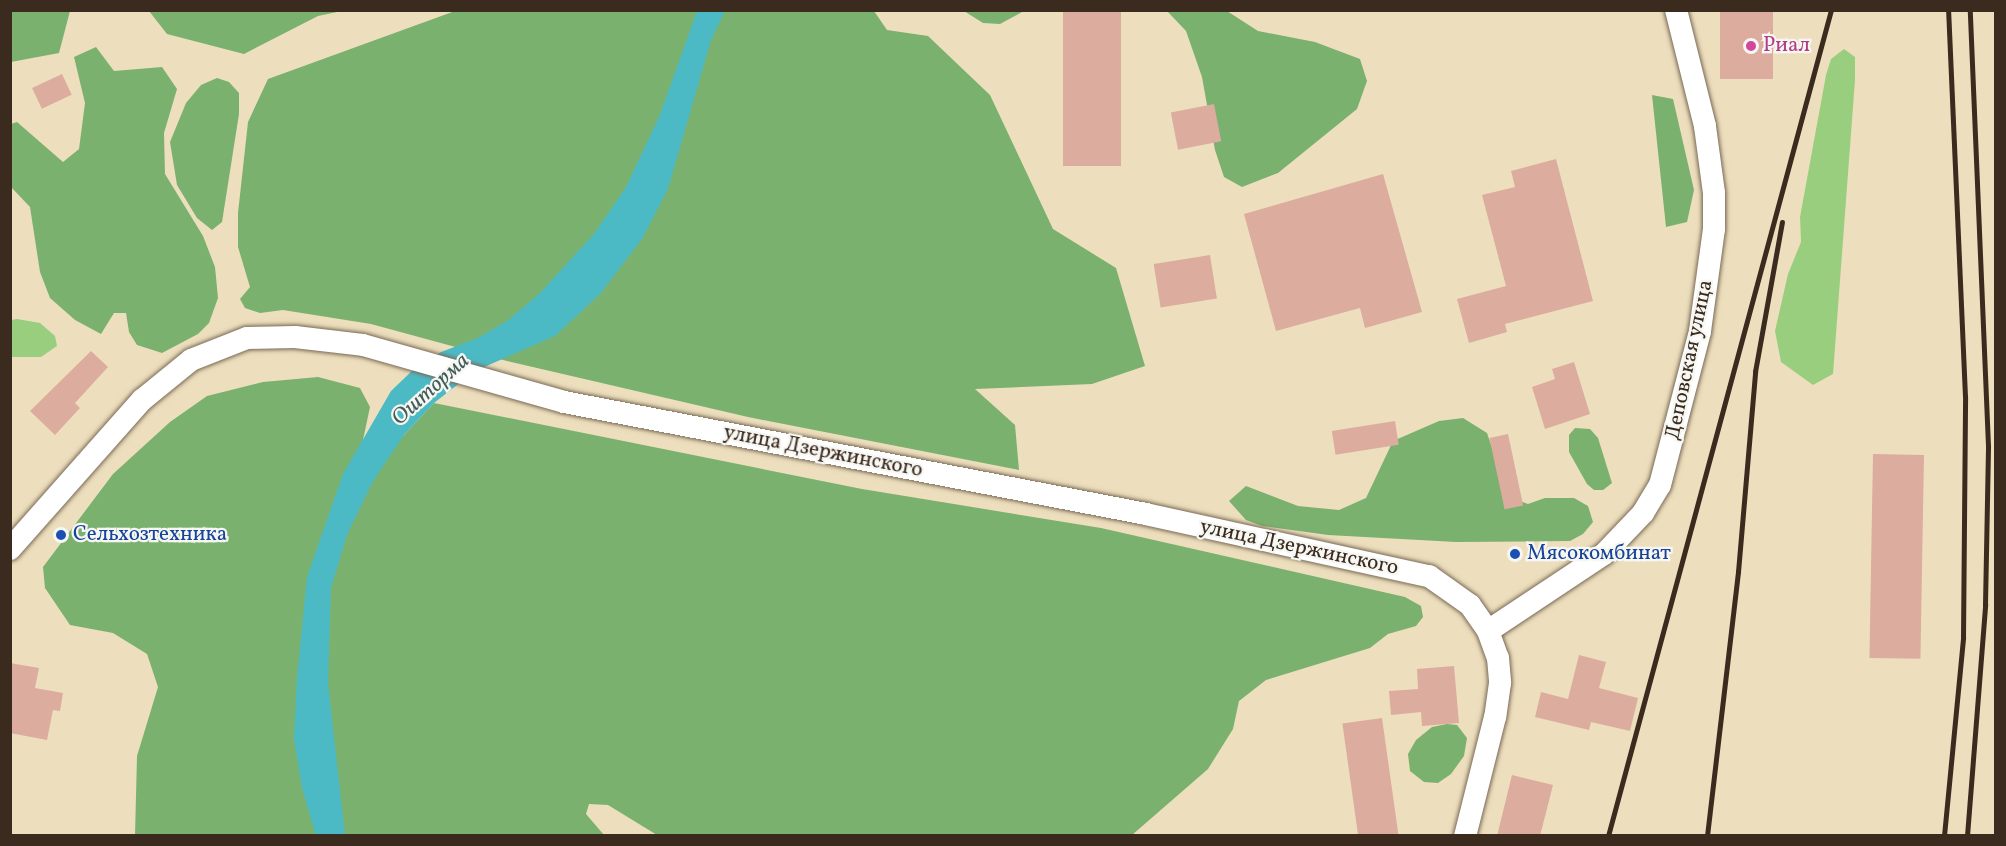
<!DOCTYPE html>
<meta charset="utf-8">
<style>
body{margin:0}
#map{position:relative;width:2006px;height:846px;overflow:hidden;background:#eddfbd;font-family:Vollkorn,serif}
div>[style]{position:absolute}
.green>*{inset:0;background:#9ace7f}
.forest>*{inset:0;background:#7bb16e}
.water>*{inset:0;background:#4cbac5}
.building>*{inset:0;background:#dcac9f;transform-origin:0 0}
.roads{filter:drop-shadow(0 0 2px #796956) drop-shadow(0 0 2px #796956)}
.street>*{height:22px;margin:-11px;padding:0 11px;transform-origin:11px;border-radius:11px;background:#fff}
.rail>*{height:4.5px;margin:-2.25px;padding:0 2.25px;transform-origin:2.25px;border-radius:2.25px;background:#3b2a1e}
.dots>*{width:16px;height:16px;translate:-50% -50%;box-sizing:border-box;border:3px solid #f6f6f2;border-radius:50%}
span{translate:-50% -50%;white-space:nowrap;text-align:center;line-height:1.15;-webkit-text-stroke:4.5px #f6f6f2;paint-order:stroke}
.hotel-label{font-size:21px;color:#b23c85}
.left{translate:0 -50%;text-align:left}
.street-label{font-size:21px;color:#3b2a1e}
.transit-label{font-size:21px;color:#164399}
.water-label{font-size:22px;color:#415c58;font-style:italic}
.frame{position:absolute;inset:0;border:12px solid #3b2a1e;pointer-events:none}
</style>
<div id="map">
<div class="green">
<div style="clip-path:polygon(1844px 49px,1855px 57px,1855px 80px,1833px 374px,1813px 385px,1781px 362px,1775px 331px,1788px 274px,1801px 242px,1800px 217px,1826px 75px,1831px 59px)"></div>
<div style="clip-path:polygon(17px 319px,40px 323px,55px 336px,57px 346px,41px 357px,11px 357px,11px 320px)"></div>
</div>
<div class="forest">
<div style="clip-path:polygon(11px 10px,70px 11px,59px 53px,11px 62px)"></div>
<div style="clip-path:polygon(149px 11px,149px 10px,342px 11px,318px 16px,244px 54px,167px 34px)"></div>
<div style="clip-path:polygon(455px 11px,874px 11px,887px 30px,928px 36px,990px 95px,1053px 229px,1116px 268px,1145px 366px,1092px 384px,975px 389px,1015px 425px,1019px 470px,748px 417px,507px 361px,371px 324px,283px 310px,260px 313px,245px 308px,240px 299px,250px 287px,238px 247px,238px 213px,248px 122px,268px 79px)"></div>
<div style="clip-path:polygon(964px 11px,1024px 11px,1000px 24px,983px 23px)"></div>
<div style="clip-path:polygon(1167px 11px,1227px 11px,1258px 31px,1315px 42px,1360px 59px,1367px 81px,1357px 109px,1278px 173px,1242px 187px,1224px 177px,1215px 150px,1202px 77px,1186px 31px)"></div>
<div style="clip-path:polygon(96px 47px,114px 71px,162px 67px,177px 89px,164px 133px,165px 174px,203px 236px,215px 267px,218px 298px,209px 323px,198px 334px,162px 353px,137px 345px,129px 332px,126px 313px,114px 313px,101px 334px,75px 320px,50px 298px,40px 272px,30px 207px,11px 187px,11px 124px,17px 122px,63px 162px,79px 149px,85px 103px,74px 57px)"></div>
<div style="clip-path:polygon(217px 78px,229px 82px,239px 93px,239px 114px,222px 222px,212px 230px,197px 218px,177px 185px,170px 142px,186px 103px,201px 85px)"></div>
<div style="clip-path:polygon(1652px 95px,1673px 99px,1694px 190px,1687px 222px,1666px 227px)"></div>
<div style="clip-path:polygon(318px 377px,360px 388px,370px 407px,363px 440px,369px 453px,404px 435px,434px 403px,862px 489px,1101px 528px,1405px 597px,1421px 606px,1423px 617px,1416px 626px,1388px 634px,1370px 648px,1266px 680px,1239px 701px,1233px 729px,1208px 769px,1132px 835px,657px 835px,608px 805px,589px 804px,586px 814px,604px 835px,135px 836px,137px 756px,158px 687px,147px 654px,113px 633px,70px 625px,45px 588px,43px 567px,113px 474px,170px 422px,207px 396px,263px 382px)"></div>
<div style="clip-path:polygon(1463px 418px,1487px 433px,1509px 497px,1528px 504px,1545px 498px,1574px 498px,1588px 506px,1593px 522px,1583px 534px,1570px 541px,1456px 542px,1328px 535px,1262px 526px,1246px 520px,1229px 501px,1246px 486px,1298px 506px,1339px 510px,1366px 498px,1393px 441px,1439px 421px)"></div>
<div style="clip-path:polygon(1575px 428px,1590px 429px,1598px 438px,1612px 483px,1603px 490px,1594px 490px,1587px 484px,1569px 452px,1569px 435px)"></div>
<div style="clip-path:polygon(1447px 724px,1457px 725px,1467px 738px,1464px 756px,1451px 774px,1438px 783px,1424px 782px,1410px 771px,1408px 754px,1416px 740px,1432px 727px)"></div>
</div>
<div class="water">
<div style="clip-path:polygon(697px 11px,725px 11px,711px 40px,668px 189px,642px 239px,600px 294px,555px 336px,475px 371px,434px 403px,404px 435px,373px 481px,347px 535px,331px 588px,328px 683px,345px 835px,316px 836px,302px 788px,294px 739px,297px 678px,307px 577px,343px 474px,391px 391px,414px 369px,441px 352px,478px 338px,507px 321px,539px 294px,594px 234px,626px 187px,659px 117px)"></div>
</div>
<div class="building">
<div style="left:1063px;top:10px;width:58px;height:156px"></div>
<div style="left:1720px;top:10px;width:53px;height:69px"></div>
<div style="left:62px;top:74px;width:23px;height:33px;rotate:65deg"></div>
<div style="left:1214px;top:104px;width:38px;height:44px;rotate:79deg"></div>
<div style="clip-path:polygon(1556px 159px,1593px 301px,1505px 324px,1507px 332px,1469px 343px,1457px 299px,1506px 286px,1482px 195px,1515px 187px,1511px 171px)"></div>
<div style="clip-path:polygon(1383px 174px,1422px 312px,1365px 328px,1360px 308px,1276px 331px,1244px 214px)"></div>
<div style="left:1210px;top:255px;width:44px;height:57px;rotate:81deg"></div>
<div style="clip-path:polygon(91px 351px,108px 367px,75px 403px,80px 408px,55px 435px,30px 411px)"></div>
<div style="clip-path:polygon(1574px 362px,1590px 414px,1545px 429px,1532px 387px,1555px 379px,1552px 369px)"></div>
<div style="left:1395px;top:421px;width:24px;height:64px;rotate:81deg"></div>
<div style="left:1508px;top:434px;width:73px;height:19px;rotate:78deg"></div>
<div style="left:1873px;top:454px;width:51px;height:204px;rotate:1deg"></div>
<div style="clip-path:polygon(1579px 655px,1606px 662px,1599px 688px,1638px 698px,1630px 731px,1591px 722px,1589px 730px,1535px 717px,1541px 692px,1568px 699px)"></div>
<div style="clip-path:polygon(10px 663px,39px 668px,35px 688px,63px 693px,60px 711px,53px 710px,47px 740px,10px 733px)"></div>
<div style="clip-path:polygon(1454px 666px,1459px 723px,1422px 726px,1421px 712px,1391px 715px,1389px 691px,1418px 689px,1417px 669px)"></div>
<div style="left:1382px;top:718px;width:119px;height:40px;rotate:82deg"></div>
<div style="clip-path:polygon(1512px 775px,1553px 785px,1540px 836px,1497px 836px)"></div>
</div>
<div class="roads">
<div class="street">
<div style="left:10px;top:549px;width:199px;rotate:-48.5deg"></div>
<div style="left:142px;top:400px;width:63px;rotate:-39.2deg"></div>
<div style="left:191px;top:360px;width:60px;rotate:-21.4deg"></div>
<div style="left:247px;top:338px;width:48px;rotate:-1.2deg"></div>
<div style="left:295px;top:337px;width:68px;rotate:6.7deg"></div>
<div style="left:363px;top:345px;width:209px;rotate:15.8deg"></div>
<div style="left:564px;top:402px;width:593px;rotate:10.89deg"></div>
<div style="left:1146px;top:514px;width:290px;rotate:12.4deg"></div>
<div style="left:1429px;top:576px;width:50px;rotate:35.3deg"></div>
<div style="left:1470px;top:605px;width:32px;rotate:55deg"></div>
<div style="left:1488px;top:631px;width:29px;rotate:70deg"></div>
<div style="left:1498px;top:658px;width:25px;rotate:85deg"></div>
<div style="left:1500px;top:683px;width:34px;rotate:98deg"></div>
<div style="left:1495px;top:717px;width:123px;rotate:104.1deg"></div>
<div style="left:1488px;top:631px;width:139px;rotate:-33.6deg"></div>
<div style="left:1604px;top:554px;width:57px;rotate:-46.4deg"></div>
<div style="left:1643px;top:513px;width:33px;rotate:-59deg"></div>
<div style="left:1660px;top:485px;width:159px;rotate:-75.4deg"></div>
<div style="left:1700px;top:331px;width:103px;rotate:-82.2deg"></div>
<div style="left:1714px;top:229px;width:36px;rotate:-90deg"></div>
<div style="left:1714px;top:193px;width:68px;rotate:-97.7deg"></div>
<div style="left:1705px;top:126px;width:120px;rotate:-104deg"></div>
</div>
</div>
<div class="rail">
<div style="left:1608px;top:836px;width:856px;rotate:-74.89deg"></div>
<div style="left:1707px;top:836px;width:266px;rotate:-83.3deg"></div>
<div style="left:1738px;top:572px;width:201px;rotate:-85.1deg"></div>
<div style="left:1755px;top:372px;width:152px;rotate:-79.8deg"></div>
<div style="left:1944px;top:836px;width:199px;rotate:-84.5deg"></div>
<div style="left:1963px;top:638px;width:241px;rotate:-89.5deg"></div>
<div style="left:1965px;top:397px;width:387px;rotate:-92.5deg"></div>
<div style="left:1967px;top:836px;width:232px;rotate:-85.5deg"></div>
<div style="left:1985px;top:605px;width:159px;rotate:-88.9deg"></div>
<div style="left:1988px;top:446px;width:436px;rotate:-92.4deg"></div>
</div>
<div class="dots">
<div style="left:1751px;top:46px;background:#d1479c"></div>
<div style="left:61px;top:535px;background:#1a4fb4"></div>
<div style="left:1515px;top:554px;background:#1a4fb4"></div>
</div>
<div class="hotel-label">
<span class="left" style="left:1763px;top:46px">Риал</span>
</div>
<div class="street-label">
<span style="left:1690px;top:360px;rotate:-78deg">Деповская улица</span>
<span style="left:823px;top:452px;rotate:11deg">улица Дзержинского</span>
<span style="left:1299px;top:548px;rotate:12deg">улица Дзержинского</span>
</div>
<div class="transit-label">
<span class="left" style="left:73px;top:535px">Сельхозтехника</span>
<span class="left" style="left:1527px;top:554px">Мясокомбинат</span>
</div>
<div class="water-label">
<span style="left:431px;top:390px;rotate:-42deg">Ошторма</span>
</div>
<div class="frame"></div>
</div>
